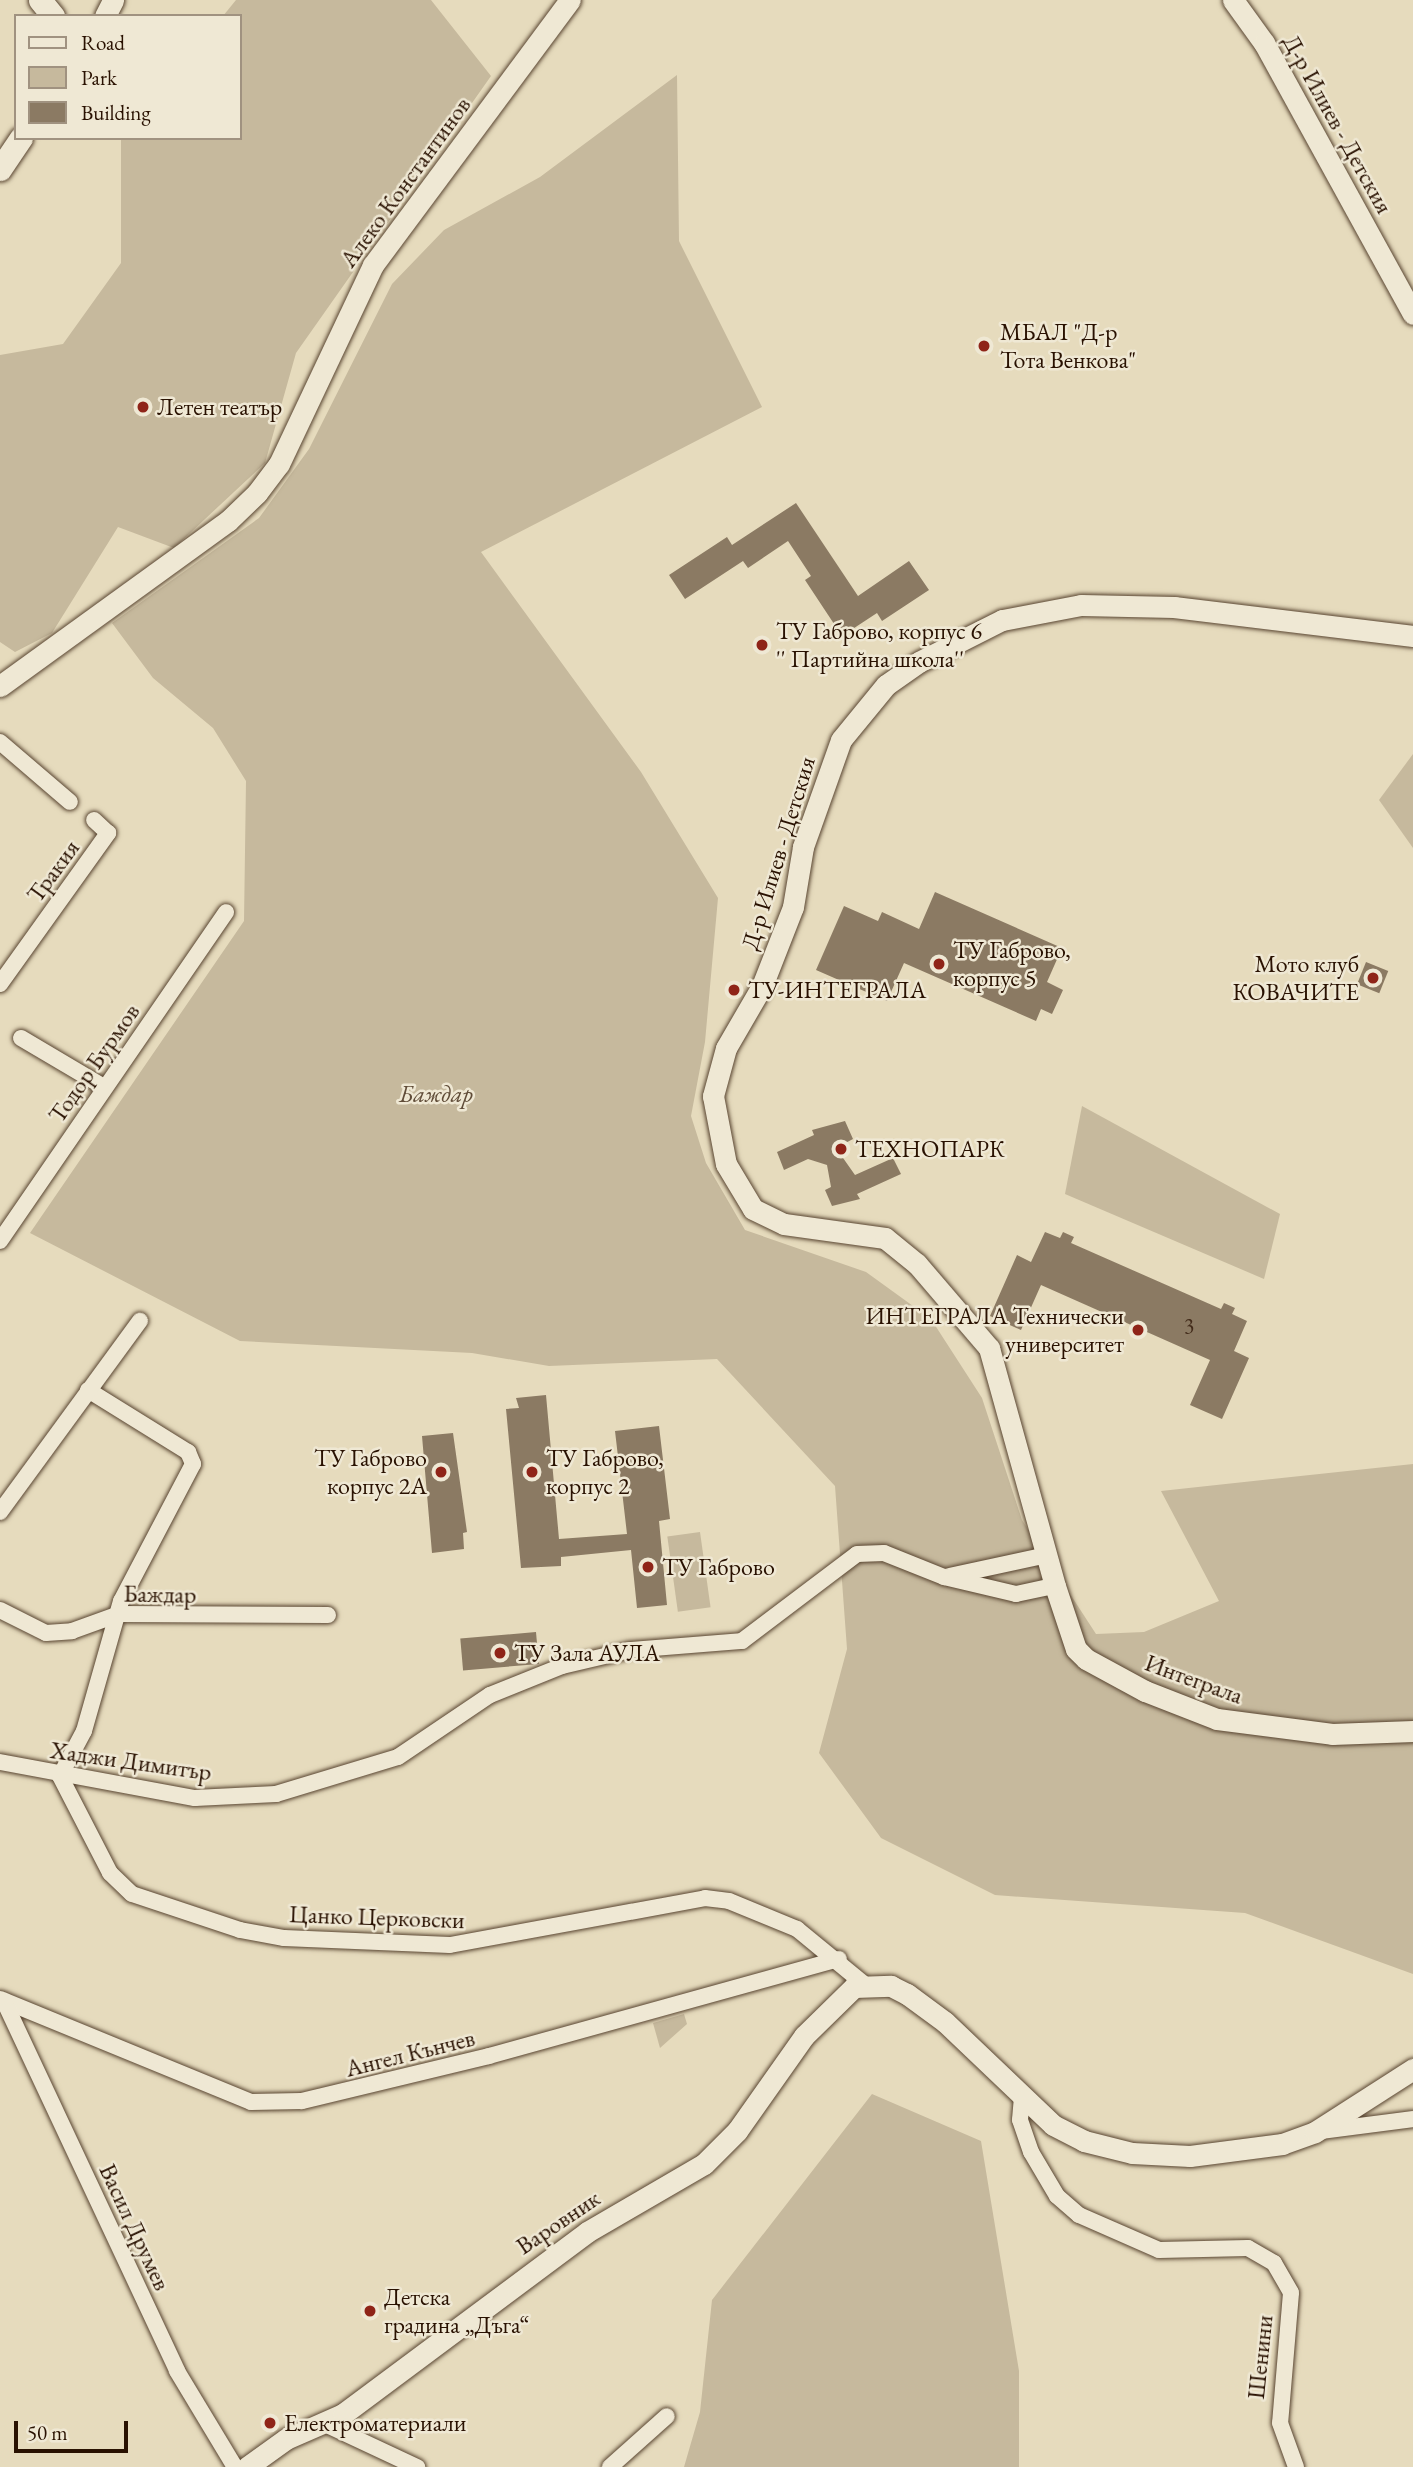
<!DOCTYPE html>
<meta charset="utf-8">
<style>
body{margin:0}
#map{position:relative;width:1413px;height:2467px;overflow:hidden;background:#e6dbbd;font-family:"EB Garamond",serif}
div>[style]{position:absolute}
.green>*{inset:0;background:#c6b99d;transform-origin:0 0}
.building>*{inset:0;background:#8b7a63;transform-origin:0 0}
.roads{filter:drop-shadow(0 0 2px #584430) drop-shadow(0 0 2px #584430)}
.minor>*{height:16px;margin:-8px;padding:0 8px;transform-origin:8px;border-radius:8px;background:#efe8d4}
.tertiary>*{height:21px;margin:-10.5px;padding:0 10.5px;transform-origin:10.5px;border-radius:10.5px;background:#efe8d4}
.secondary>*{height:23px;margin:-11.5px;padding:0 11.5px;transform-origin:11.5px;border-radius:11.5px;background:#efe8d4}
.dots>*{width:19px;height:19px;translate:-50% -50%;box-sizing:border-box;border:4px solid #efe8d4;border-radius:50%}
span{translate:-50% -50%;white-space:nowrap;text-align:center;line-height:1.15;-webkit-text-stroke:5px #efe8d4;paint-order:stroke}
.number-label{font-size:21px;color:#422b1a}
.number-label span{-webkit-text-stroke-width:0}
.street-label{font-size:24px;color:#291101}
.poi-label{font-size:24px;color:#291101}
.left{translate:0 -50%;text-align:left}
.right{translate:-100% -50%;text-align:right}
.park-label{font-size:24px;color:#604c38;font-style:italic}
.legend{position:absolute;left:14px;top:14px;width:228px;height:126px;box-sizing:border-box;background:#efe8d4;border:2px solid #a09280;margin:0;padding:9px 12px;list-style:none;font-size:21px;color:#291101}
.legend li{display:flex;align-items:center;gap:14px;height:35px}
.legend b{width:35px;border:2px solid #a09280}
.scale{position:absolute;left:14px;top:2421px;width:114px;height:32px;box-sizing:border-box;border:4px solid #291101;border-top:0;padding-left:9px;font-size:21px;line-height:24px;white-space:nowrap;color:#291101;-webkit-text-stroke:5px #efe8d4;paint-order:stroke}
</style>
<div id="map">
<div class="green">
<div style="clip-path:polygon(236px 0,431px 0,491px 76px,296px 353px,265px 463px,174px 548px,118px 527px,52px 633px,15px 652px,0 642px,0 355px,63px 344px,121px 263px,121px 138px,240px 138px,240px 16px,223px 16px)"></div>
<div style="clip-path:polygon(677px 75px,679px 241px,762px 407px,481px 552px,641px 772px,718px 898px,705px 1042px,691px 1116px,706px 1163px,745px 1230px,866px 1272px,931px 1319px,982px 1398px,1022px 1520px,1096px 1634px,1144px 1632px,1219px 1601px,1161px 1491px,1413px 1464px,1413px 1974px,1245px 1913px,995px 1895px,881px 1838px,819px 1753px,847px 1649px,835px 1486px,717px 1359px,549px 1366px,472px 1353px,240px 1341px,30px 1233px,244px 921px,246px 781px,213px 728px,153px 678px,112px 623px,259px 518px,309px 449px,392px 284px,444px 230px,540px 177px)"></div>
<div style="clip-path:polygon(1413px 754px,1413px 848px,1379px 800px)"></div>
<div style="clip-path:polygon(1082px 1106px,1280px 1214px,1264px 1279px,1065px 1194px)"></div>
<div style="left:700px;top:1532px;width:76px;height:33px;rotate:82deg"></div>
<div style="clip-path:polygon(684px 2014px,687px 2024px,660px 2048px,653px 2023px)"></div>
<div style="clip-path:polygon(872px 2094px,981px 2141px,1019px 2371px,1019px 2467px,684px 2467px,700px 2412px,712px 2300px)"></div>
</div>
<div class="building">
<div style="clip-path:polygon(796px 503px,858px 596px,909px 561px,929px 590px,882px 621px,877px 613px,842px 636px,805px 580px,811px 576px,788px 541px,748px 568px,743px 561px,685px 599px,669px 575px,727px 537px,732px 545px)"></div>
<div style="clip-path:polygon(935px 892px,1062px 948px,1047px 982px,1063px 990px,1052px 1014px,1041px 1009px,1036px 1021px,904px 963px,887px 1001px,816px 970px,844px 906px,878px 921px,882px 912px,919px 929px)"></div>
<div style="left:1366px;top:962px;width:24px;height:24px;rotate:22deg"></div>
<div style="clip-path:polygon(845px 1121px,853px 1139px,836px 1148px,855px 1175px,893px 1158px,901px 1174px,857px 1194px,860px 1199px,832px 1206px,825px 1190px,831px 1187px,827px 1165px,808px 1159px,784px 1170px,777px 1152px,814px 1135px,812px 1130px)"></div>
<div style="clip-path:polygon(1045px 1232px,1060px 1238px,1063px 1232px,1074px 1237px,1071px 1243px,1221px 1309px,1224px 1303px,1235px 1308px,1232px 1314px,1247px 1321px,1234px 1351px,1249px 1358px,1222px 1419px,1190px 1405px,1210px 1360px,1041px 1285px,1021px 1330px,990px 1316px,1017px 1255px,1031px 1262px)"></div>
<div style="clip-path:polygon(546px 1395px,559px 1539px,627px 1534px,615px 1431px,659px 1426px,670px 1519px,659px 1521px,667px 1605px,637px 1608px,631px 1550px,561px 1557px,561px 1566px,521px 1568px,506px 1409px,519px 1408px,516px 1398px)"></div>
<div style="clip-path:polygon(453px 1433px,467px 1532px,463px 1533px,464px 1549px,432px 1553px,422px 1436px)"></div>
<div style="left:536px;top:1632px;width:32px;height:76px;rotate:85deg"></div>
</div>
<div class="roads">
<div class="minor">
<div style="left:0;top:742px;width:92px;rotate:40.6deg"></div>
<div style="left:0;top:984px;width:186px;rotate:-54.4deg"></div>
<div style="left:108px;top:833px;width:19px;rotate:-137deg"></div>
<div style="left:21px;top:1038px;width:96px;rotate:30.6deg"></div>
<div style="left:0;top:1241px;width:399px;rotate:-55.5deg"></div>
<div style="left:88px;top:1390px;width:118px;rotate:31.8deg"></div>
<div style="left:188px;top:1452px;width:13px;rotate:67deg"></div>
<div style="left:193px;top:1464px;width:155px;rotate:117.7deg"></div>
<div style="left:121px;top:1601px;width:135px;rotate:105.9deg"></div>
<div style="left:84px;top:1731px;width:51px;rotate:118.1deg"></div>
<div style="left:60px;top:1776px;width:109px;rotate:62.7deg"></div>
<div style="left:110px;top:1873px;width:30px;rotate:44deg"></div>
<div style="left:132px;top:1894px;width:114px;rotate:18.4deg"></div>
<div style="left:240px;top:1930px;width:45px;rotate:10.3deg"></div>
<div style="left:284px;top:1938px;width:166px;rotate:2.4deg"></div>
<div style="left:450px;top:1945px;width:259px;rotate:-10.4deg"></div>
<div style="left:705px;top:1898px;width:24px;rotate:7deg"></div>
<div style="left:729px;top:1901px;width:74px;rotate:22.4deg"></div>
<div style="left:797px;top:1929px;width:87px;rotate:39.4deg"></div>
<div style="left:0;top:1512px;width:237px;rotate:-53.8deg"></div>
<div style="left:950px;top:1576px;width:99px;rotate:-12.2deg"></div>
<div style="left:0;top:1610px;width:51px;rotate:26.6deg"></div>
<div style="left:46px;top:1633px;width:26px;rotate:-4deg"></div>
<div style="left:72px;top:1631px;width:50px;rotate:-19.9deg"></div>
<div style="left:119px;top:1614px;width:209px;rotate:0.3deg"></div>
<div style="left:0;top:1762px;width:198px;rotate:10.5deg"></div>
<div style="left:195px;top:1798px;width:81px;rotate:-2.8deg"></div>
<div style="left:276px;top:1794px;width:127px;rotate:-16.9deg"></div>
<div style="left:398px;top:1757px;width:111px;rotate:-34deg"></div>
<div style="left:490px;top:1695px;width:78px;rotate:-21.9deg"></div>
<div style="left:562px;top:1666px;width:70px;rotate:-13.2deg"></div>
<div style="left:630px;top:1650px;width:112px;rotate:-4.6deg"></div>
<div style="left:742px;top:1641px;width:144px;rotate:-37.1deg"></div>
<div style="left:857px;top:1554px;width:27px;rotate:-2deg"></div>
<div style="left:884px;top:1553px;width:65px;rotate:21.8deg"></div>
<div style="left:944px;top:1577px;width:74px;rotate:13.3deg"></div>
<div style="left:1016px;top:1594px;width:40px;rotate:-12deg"></div>
<div style="left:0;top:1999px;width:271px;rotate:22.3deg"></div>
<div style="left:251px;top:2102px;width:51px;rotate:-1.1deg"></div>
<div style="left:302px;top:2101px;width:192px;rotate:-13.5deg"></div>
<div style="left:489px;top:2056px;width:363px;rotate:-15.5deg"></div>
<div style="left:4px;top:2001px;width:408px;rotate:64.9deg"></div>
<div style="left:177px;top:2371px;width:112px;rotate:58.9deg"></div>
<div style="left:1022px;top:2097px;width:23px;rotate:95deg"></div>
<div style="left:1020px;top:2120px;width:34px;rotate:71deg"></div>
<div style="left:1031px;top:2152px;width:51px;rotate:59.4deg"></div>
<div style="left:1057px;top:2196px;width:29px;rotate:41deg"></div>
<div style="left:1079px;top:2215px;width:87px;rotate:23.6deg"></div>
<div style="left:1159px;top:2250px;width:89px;rotate:-1.3deg"></div>
<div style="left:1248px;top:2248px;width:30px;rotate:30deg"></div>
<div style="left:1274px;top:2263px;width:34px;rotate:60deg"></div>
<div style="left:1291px;top:2293px;width:130px;rotate:94.8deg"></div>
<div style="left:1280px;top:2423px;width:47px;rotate:70deg"></div>
<div style="left:1321px;top:2131px;width:93px;rotate:-7.4deg"></div>
<div style="left:325px;top:2424px;width:102px;rotate:25.1deg"></div>
<div style="left:610px;top:2467px;width:76px;rotate:-41.8deg"></div>
</div>
<div class="tertiary">
<div style="left:1233px;top:0;width:53px;rotate:54.2deg"></div>
<div style="left:1264px;top:43px;width:309px;rotate:61.2deg"></div>
<div style="left:105px;top:16px;width:18px;rotate:-63deg"></div>
<div style="left:1413px;top:636px;width:241px;rotate:-173.1deg"></div>
<div style="left:1174px;top:607px;width:93px;rotate:-178.8deg"></div>
<div style="left:1081px;top:605px;width:80px;rotate:169.2deg"></div>
<div style="left:1002px;top:620px;width:93px;rotate:153.2deg"></div>
<div style="left:919px;top:662px;width:40px;rotate:145.1deg"></div>
<div style="left:886px;top:685px;width:71px;rotate:129.3deg"></div>
<div style="left:841px;top:740px;width:114px;rotate:109.6deg"></div>
<div style="left:803px;top:847px;width:61px;rotate:99.5deg"></div>
<div style="left:793px;top:907px;width:85px;rotate:111.4deg"></div>
<div style="left:762px;top:986px;width:72px;rotate:120.1deg"></div>
<div style="left:726px;top:1048px;width:50px;rotate:105.2deg"></div>
<div style="left:713px;top:1096px;width:69px;rotate:79.2deg"></div>
<div style="left:726px;top:1164px;width:52px;rotate:59deg"></div>
<div style="left:753px;top:1209px;width:34px;rotate:26deg"></div>
<div style="left:784px;top:1224px;width:102px;rotate:7.9deg"></div>
<div style="left:885px;top:1238px;width:41px;rotate:39.1deg"></div>
<div style="left:917px;top:1264px;width:111px;rotate:49.4deg"></div>
<div style="left:989px;top:1348px;width:247px;rotate:74.5deg"></div>
<div style="left:1055px;top:1586px;width:66px;rotate:71.6deg"></div>
<div style="left:1076px;top:1649px;width:14px;rotate:45deg"></div>
<div style="left:1086px;top:1659px;width:67px;rotate:28.5deg"></div>
<div style="left:1145px;top:1691px;width:77px;rotate:21.3deg"></div>
<div style="left:1217px;top:1719px;width:116px;rotate:7.4deg"></div>
<div style="left:1332px;top:1734px;width:81px;rotate:-2.1deg"></div>
<div style="left:0;top:686px;width:281px;rotate:-35.9deg"></div>
<div style="left:228px;top:521px;width:40px;rotate:-44deg"></div>
<div style="left:257px;top:493px;width:36px;rotate:-53deg"></div>
<div style="left:279px;top:464px;width:220px;rotate:-64.7deg"></div>
<div style="left:373px;top:265px;width:330px;rotate:-53.4deg"></div>
<div style="left:247px;top:2467px;width:48px;rotate:-35.7deg"></div>
<div style="left:286px;top:2439px;width:62px;rotate:-23.7deg"></div>
<div style="left:343px;top:2414px;width:304px;rotate:-36.7deg"></div>
<div style="left:587px;top:2232px;width:135px;rotate:-30.2deg"></div>
<div style="left:704px;top:2164px;width:47px;rotate:-45deg"></div>
<div style="left:737px;top:2131px;width:116px;rotate:-54.8deg"></div>
<div style="left:804px;top:2036px;width:70px;rotate:-44.4deg"></div>
<div style="left:854px;top:1987px;width:37px;rotate:-2deg"></div>
<div style="left:891px;top:1986px;width:18px;rotate:27deg"></div>
<div style="left:907px;top:1994px;width:47px;rotate:36.4deg"></div>
<div style="left:945px;top:2022px;width:149px;rotate:43.6deg"></div>
<div style="left:1053px;top:2125px;width:35px;rotate:27deg"></div>
<div style="left:1084px;top:2141px;width:49px;rotate:14deg"></div>
<div style="left:1132px;top:2153px;width:58px;rotate:3deg"></div>
<div style="left:1190px;top:2156px;width:93px;rotate:-7.4deg"></div>
<div style="left:1282px;top:2144px;width:35px;rotate:-20deg"></div>
<div style="left:1315px;top:2132px;width:117px;rotate:-32.7deg"></div>
</div>
<div class="secondary">
<div style="left:40px;top:0;width:21px;rotate:51deg"></div>
<div style="left:0;top:169px;width:37px;rotate:-56deg"></div>
</div>
</div>
<div class="dots">
<div style="left:984px;top:346px;background:#8f2418"></div>
<div style="left:143px;top:407px;background:#8f2418"></div>
<div style="left:762px;top:645px;background:#8f2418"></div>
<div style="left:939px;top:964px;background:#8f2418"></div>
<div style="left:1373px;top:978px;background:#8f2418"></div>
<div style="left:734px;top:990px;background:#8f2418"></div>
<div style="left:841px;top:1149px;background:#8f2418"></div>
<div style="left:1138px;top:1330px;background:#8f2418"></div>
<div style="left:441px;top:1472px;background:#8f2418"></div>
<div style="left:532px;top:1472px;background:#8f2418"></div>
<div style="left:648px;top:1567px;background:#8f2418"></div>
<div style="left:500px;top:1653px;background:#8f2418"></div>
<div style="left:370px;top:2311px;background:#8f2418"></div>
<div style="left:270px;top:2423px;background:#8f2418"></div>
</div>
<div class="number-label">
<span style="left:1189px;top:1326px">3</span>
</div>
<div class="street-label">
<span style="left:1338px;top:124px;rotate:61deg">Д-р Илиев - Детския</span>
<span style="left:405px;top:182px;rotate:-54deg">Алеко Константинов</span>
<span style="left:778px;top:853px;rotate:-73deg">Д-р Илиев - Детския</span>
<span style="left:53px;top:871px;rotate:-54deg">Тракия</span>
<span style="left:94px;top:1063px;rotate:-55deg">Тодор Бурмов</span>
<span style="left:160px;top:1594px;rotate:1deg">Баждар</span>
<span style="left:1194px;top:1679px;rotate:20deg">Интеграла</span>
<span style="left:131px;top:1761px;rotate:8deg">Хаджи Димитър</span>
<span style="left:377px;top:1917px;rotate:2deg">Цанко Церковски</span>
<span style="left:410px;top:2053px;rotate:-14deg">Ангел Кънчев</span>
<span style="left:558px;top:2222px;rotate:-34deg">Варовник</span>
<span style="left:135px;top:2227px;rotate:65deg">Васил Друмев</span>
<span style="left:1260px;top:2357px;rotate:-84deg">Шенини</span>
</div>
<div class="poi-label">
<span class="left" style="left:1000px;top:346px">МБАЛ "Д-р<br>Тота Венкова"</span>
<span class="left" style="left:157px;top:407px">Летен театър</span>
<span class="left" style="left:776px;top:645px">ТУ Габрово, корпус 6<br>'' Партийна школа''</span>
<span class="left" style="left:953px;top:964px">ТУ Габрово,<br>корпус 5</span>
<span class="right" style="left:1359px;top:978px">Мото клуб<br>КОВАЧИТЕ</span>
<span class="left" style="left:748px;top:990px">ТУ-ИНТЕГРАЛА</span>
<span class="left" style="left:855px;top:1149px">ТЕХНОПАРК</span>
<span class="right" style="left:1124px;top:1330px">ИНТЕГРАЛА Технически<br>университет</span>
<span class="right" style="left:427px;top:1472px">ТУ Габрово<br>корпус 2А</span>
<span class="left" style="left:546px;top:1472px">ТУ Габрово,<br>корпус 2</span>
<span class="left" style="left:662px;top:1567px">ТУ Габрово</span>
<span class="left" style="left:514px;top:1653px">ТУ Зала АУЛА</span>
<span class="left" style="left:384px;top:2311px">Детска<br>градина „Дъга“</span>
<span class="left" style="left:284px;top:2423px">Електроматериали</span>
</div>
<div class="park-label">
<span style="left:436px;top:1094px">Баждар</span>
</div>
<ul class="legend">
<li><b style="height:9px;background:#efe8d4"></b>Road</li>
<li><b style="height:19px;background:#c6b99d"></b>Park</li>
<li><b style="height:19px;background:#8b7a63"></b>Building</li>
</ul>
<div class="scale">50 m</div>
</div>
